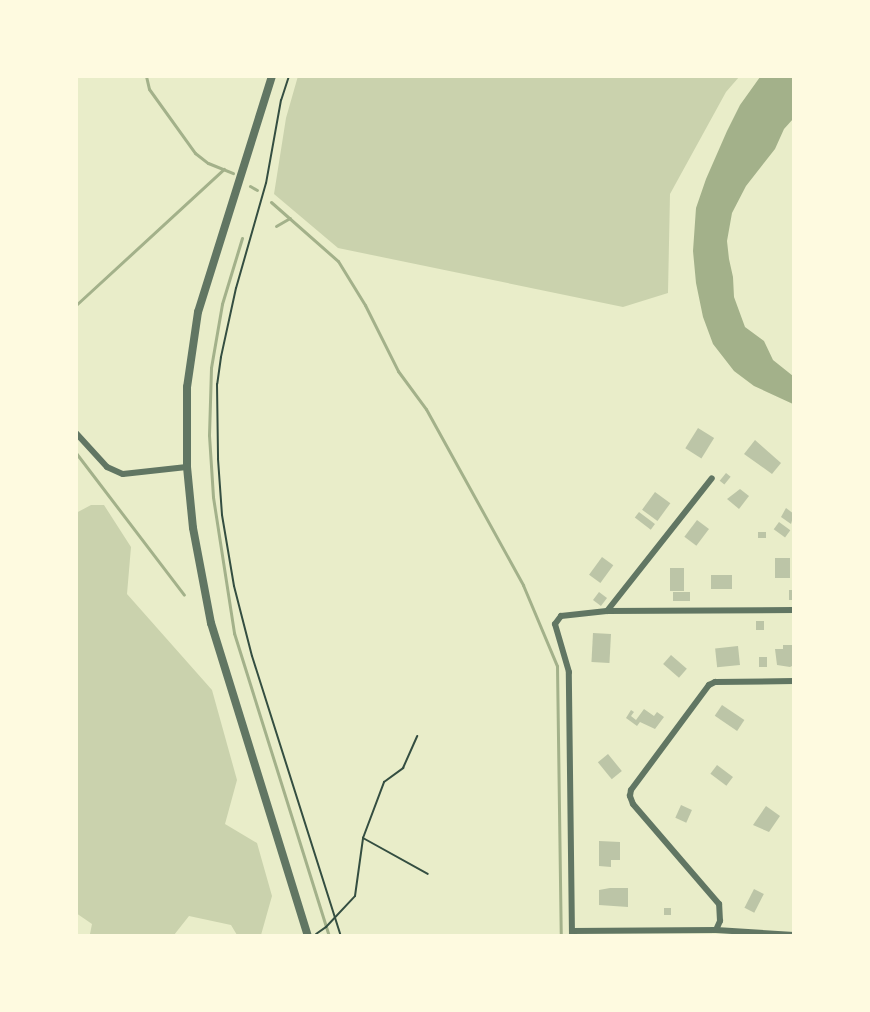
<!DOCTYPE html>
<style>
body{margin:0}
#map{position:relative;width:870px;height:1012px;overflow:hidden;background:#e9edc9;font-family:"Times New Roman",serif}
div>[style]{position:absolute}
.green>*{inset:0;background:#cad2ad}
.water>*{inset:0;background:#a3b18a}
.stream>*{height:3px;margin:-1.5px;padding:0 1.5px;transform-origin:1.5px;border-radius:1.5px;background:#a3b18a}
.building>*{inset:0;background:#bcc5a7;transform-origin:0 0}
.path>*{height:2px;margin:-1px;padding:0 1px;transform-origin:1px;border-radius:1px;background:#344e41}
.minor>*{height:6px;margin:-3px;padding:0 3px;transform-origin:3px;border-radius:3px;background:#617663}
.tertiary>*{height:8px;margin:-4px;padding:0 4px;transform-origin:4px;border-radius:4px;background:#617663}
span{translate:-50% -50%;white-space:nowrap;text-align:center;line-height:1.15;-webkit-text-stroke:4.5px #fefae0;paint-order:stroke}
.frame{position:absolute;inset:0;border:78px solid #fefae0;pointer-events:none}
</style>
<div id="map">
<div class="green">
<div style="clip-path:polygon(298px 76px,739px 76px,739px 77px,726px 92px,670px 194px,668px 293px,623px 307px,338px 248px,274px 194px,286px 118px)"></div>
<div style="clip-path:polygon(91px 505px,104px 505px,131px 547px,127px 594px,212px 690px,237px 780px,225px 824px,257px 843px,272px 896px,261px 935px,237px 935px,231px 925px,189px 916px,174px 935px,85px 935px,90px 934px,92px 924px,76px 913px,76px 513px)"></div>
</div>
<div class="water">
<div style="clip-path:polygon(760px 77px,793px 77px,793px 119px,784px 129px,775px 149px,746px 186px,732px 213px,727px 241px,729px 259px,733px 277px,734px 297px,745px 327px,764px 341px,773px 360px,793px 376px,793px 404px,754px 386px,734px 371px,713px 344px,703px 317px,696px 283px,693px 251px,696px 208px,706px 179px,727px 131px,740px 105px)"></div>
</div>
<div class="stream">
<div style="left:146px;top:76px;width:13px;rotate:77deg"></div>
<div style="left:149px;top:89px;width:79px;rotate:54.3deg"></div>
<div style="left:195px;top:153px;width:16px;rotate:38deg"></div>
<div style="left:208px;top:163px;width:27px;rotate:22deg"></div>
<div style="left:250px;top:186px;width:8px;rotate:30deg"></div>
<div style="left:271px;top:202px;width:89px;rotate:41.4deg"></div>
<div style="left:338px;top:261px;width:52px;rotate:58.5deg"></div>
<div style="left:365px;top:305px;width:74px;rotate:63.4deg"></div>
<div style="left:398px;top:371px;width:47px;rotate:53.6deg"></div>
<div style="left:426px;top:409px;width:201px;rotate:61.1deg"></div>
<div style="left:523px;top:585px;width:88px;rotate:67.2deg"></div>
<div style="left:557px;top:666px;width:270px;rotate:89.2deg"></div>
<div style="left:276px;top:226px;width:16px;rotate:-30deg"></div>
<div style="left:242px;top:238px;width:69px;rotate:106.9deg"></div>
<div style="left:222px;top:304px;width:65px;rotate:99.8deg"></div>
<div style="left:211px;top:368px;width:67px;rotate:91.7deg"></div>
<div style="left:209px;top:435px;width:62px;rotate:86.3deg"></div>
<div style="left:213px;top:497px;width:138px;rotate:81.2deg"></div>
<div style="left:234px;top:633px;width:318px;rotate:72.6deg"></div>
<div style="left:76px;top:305px;width:201px;rotate:-42.6deg"></div>
<div style="left:76px;top:453px;width:178px;rotate:52.7deg"></div>
</div>
<div class="building">
<div style="left:698px;top:428px;width:19px;height:24px;rotate:32deg"></div>
<div style="clip-path:polygon(755px 440px,781px 463px,772px 474px,744px 454px)"></div>
<div style="left:726px;top:473px;width:6px;height:10px;rotate:39deg"></div>
<div style="clip-path:polygon(740px 489px,749px 496px,739px 509px,727px 499px)"></div>
<div style="left:655px;top:492px;width:19px;height:22px;rotate:36deg"></div>
<div style="clip-path:polygon(786px 508px,794px 514px,791px 524px,781px 517px)"></div>
<div style="left:639px;top:512px;width:20px;height:7px;rotate:37deg"></div>
<div style="left:697px;top:520px;width:15px;height:21px;rotate:37deg"></div>
<div style="left:779px;top:522px;width:14px;height:9px;rotate:36deg"></div>
<div style="left:758px;top:532px;width:8px;height:6px"></div>
<div style="left:602px;top:557px;width:14px;height:22px;rotate:36deg"></div>
<div style="left:775px;top:558px;width:15px;height:20px"></div>
<div style="left:670px;top:568px;width:14px;height:23px"></div>
<div style="left:711px;top:575px;width:21px;height:14px"></div>
<div style="left:789px;top:590px;width:5px;height:10px"></div>
<div style="left:599px;top:592px;width:10px;height:10px;rotate:37deg"></div>
<div style="left:673px;top:592px;width:17px;height:9px"></div>
<div style="left:756px;top:621px;width:8px;height:9px"></div>
<div style="left:593px;top:633px;width:18px;height:29px;rotate:3deg"></div>
<div style="clip-path:polygon(783px 645px,794px 645px,794px 665px,790px 667px,777px 665px,775px 649px,783px 649px)"></div>
<div style="left:738px;top:646px;width:19px;height:23px;rotate:84deg"></div>
<div style="left:671px;top:655px;width:21px;height:12px;rotate:41deg"></div>
<div style="left:759px;top:657px;width:8px;height:10px"></div>
<div style="left:722px;top:705px;width:27px;height:13px;rotate:34deg"></div>
<div style="clip-path:polygon(644px 709px,654px 716px,657px 712px,664px 717px,655px 729px,640px 722px,637px 726px,626px 718px,631px 710px,634px 712px,631px 716px,636px 720px)"></div>
<div style="left:608px;top:754px;width:22px;height:13px;rotate:51deg"></div>
<div style="left:717px;top:765px;width:20px;height:11px;rotate:37deg"></div>
<div style="left:681px;top:805px;width:12px;height:14px;rotate:24deg"></div>
<div style="clip-path:polygon(766px 806px,780px 816px,769px 832px,753px 825px)"></div>
<div style="clip-path:polygon(599px 841px,620px 842px,620px 860px,611px 860px,611px 867px,599px 866px)"></div>
<div style="clip-path:polygon(610px 888px,628px 888px,628px 907px,599px 905px,599px 890px)"></div>
<div style="left:754px;top:889px;width:11px;height:21px;rotate:27deg"></div>
<div style="left:664px;top:908px;width:7px;height:7px"></div>
</div>
<div class="path">
<div style="left:289px;top:76px;width:25px;rotate:108deg"></div>
<div style="left:281px;top:100px;width:84px;rotate:100.2deg"></div>
<div style="left:266px;top:183px;width:109px;rotate:105.9deg"></div>
<div style="left:236px;top:288px;width:71px;rotate:102.3deg"></div>
<div style="left:221px;top:357px;width:27px;rotate:98deg"></div>
<div style="left:217px;top:384px;width:75px;rotate:89.2deg"></div>
<div style="left:218px;top:459px;width:56px;rotate:85.9deg"></div>
<div style="left:222px;top:515px;width:72px;rotate:80.4deg"></div>
<div style="left:234px;top:586px;width:72px;rotate:75.6deg"></div>
<div style="left:252px;top:656px;width:294px;rotate:72.4deg"></div>
<div style="left:363px;top:838px;width:74px;rotate:29deg"></div>
<div style="left:316px;top:934px;width:12px;rotate:-35deg"></div>
<div style="left:326px;top:927px;width:42px;rotate:-46.9deg"></div>
<div style="left:355px;top:896px;width:59px;rotate:-82.1deg"></div>
<div style="left:363px;top:838px;width:60px;rotate:-69.4deg"></div>
<div style="left:384px;top:782px;width:24px;rotate:-36deg"></div>
<div style="left:403px;top:768px;width:35px;rotate:-66deg"></div>
</div>
<div class="minor">
<div style="left:76px;top:433px;width:46px;rotate:47.6deg"></div>
<div style="left:107px;top:467px;width:17px;rotate:24deg"></div>
<div style="left:123px;top:474px;width:64px;rotate:-6.2deg"></div>
<div style="left:607px;top:611px;width:169px;rotate:-51.7deg"></div>
<div style="left:716px;top:930px;width:10px;rotate:-66deg"></div>
<div style="left:720px;top:921px;width:17px;rotate:-93deg"></div>
<div style="left:719px;top:904px;width:132px;rotate:-130.7deg"></div>
<div style="left:633px;top:804px;width:9px;rotate:-111deg"></div>
<div style="left:630px;top:796px;width:6px;rotate:-81deg"></div>
<div style="left:631px;top:790px;width:131px;rotate:-53.4deg"></div>
<div style="left:709px;top:685px;width:7px;rotate:-27deg"></div>
<div style="left:715px;top:682px;width:79px;rotate:-0.7deg"></div>
<div style="left:572px;top:931px;width:144px;rotate:-0.4deg"></div>
<div style="left:716px;top:930px;width:78px;rotate:3.7deg"></div>
<div style="left:572px;top:936px;width:264px;rotate:-90.7deg"></div>
<div style="left:569px;top:672px;width:50px;rotate:-106.3deg"></div>
<div style="left:555px;top:624px;width:10px;rotate:-53deg"></div>
<div style="left:561px;top:616px;width:46px;rotate:-6.2deg"></div>
<div style="left:607px;top:611px;width:187px;rotate:-0.3deg"></div>
</div>
<div class="tertiary">
<div style="left:272px;top:76px;width:247px;rotate:107.4deg"></div>
<div style="left:198px;top:312px;width:76px;rotate:98.3deg"></div>
<div style="left:187px;top:387px;width:80px;rotate:90deg"></div>
<div style="left:187px;top:467px;width:61px;rotate:84.4deg"></div>
<div style="left:193px;top:528px;width:97px;rotate:79.3deg"></div>
<div style="left:211px;top:623px;width:328px;rotate:72.8deg"></div>
</div>
<div class="frame"></div>
</div>
